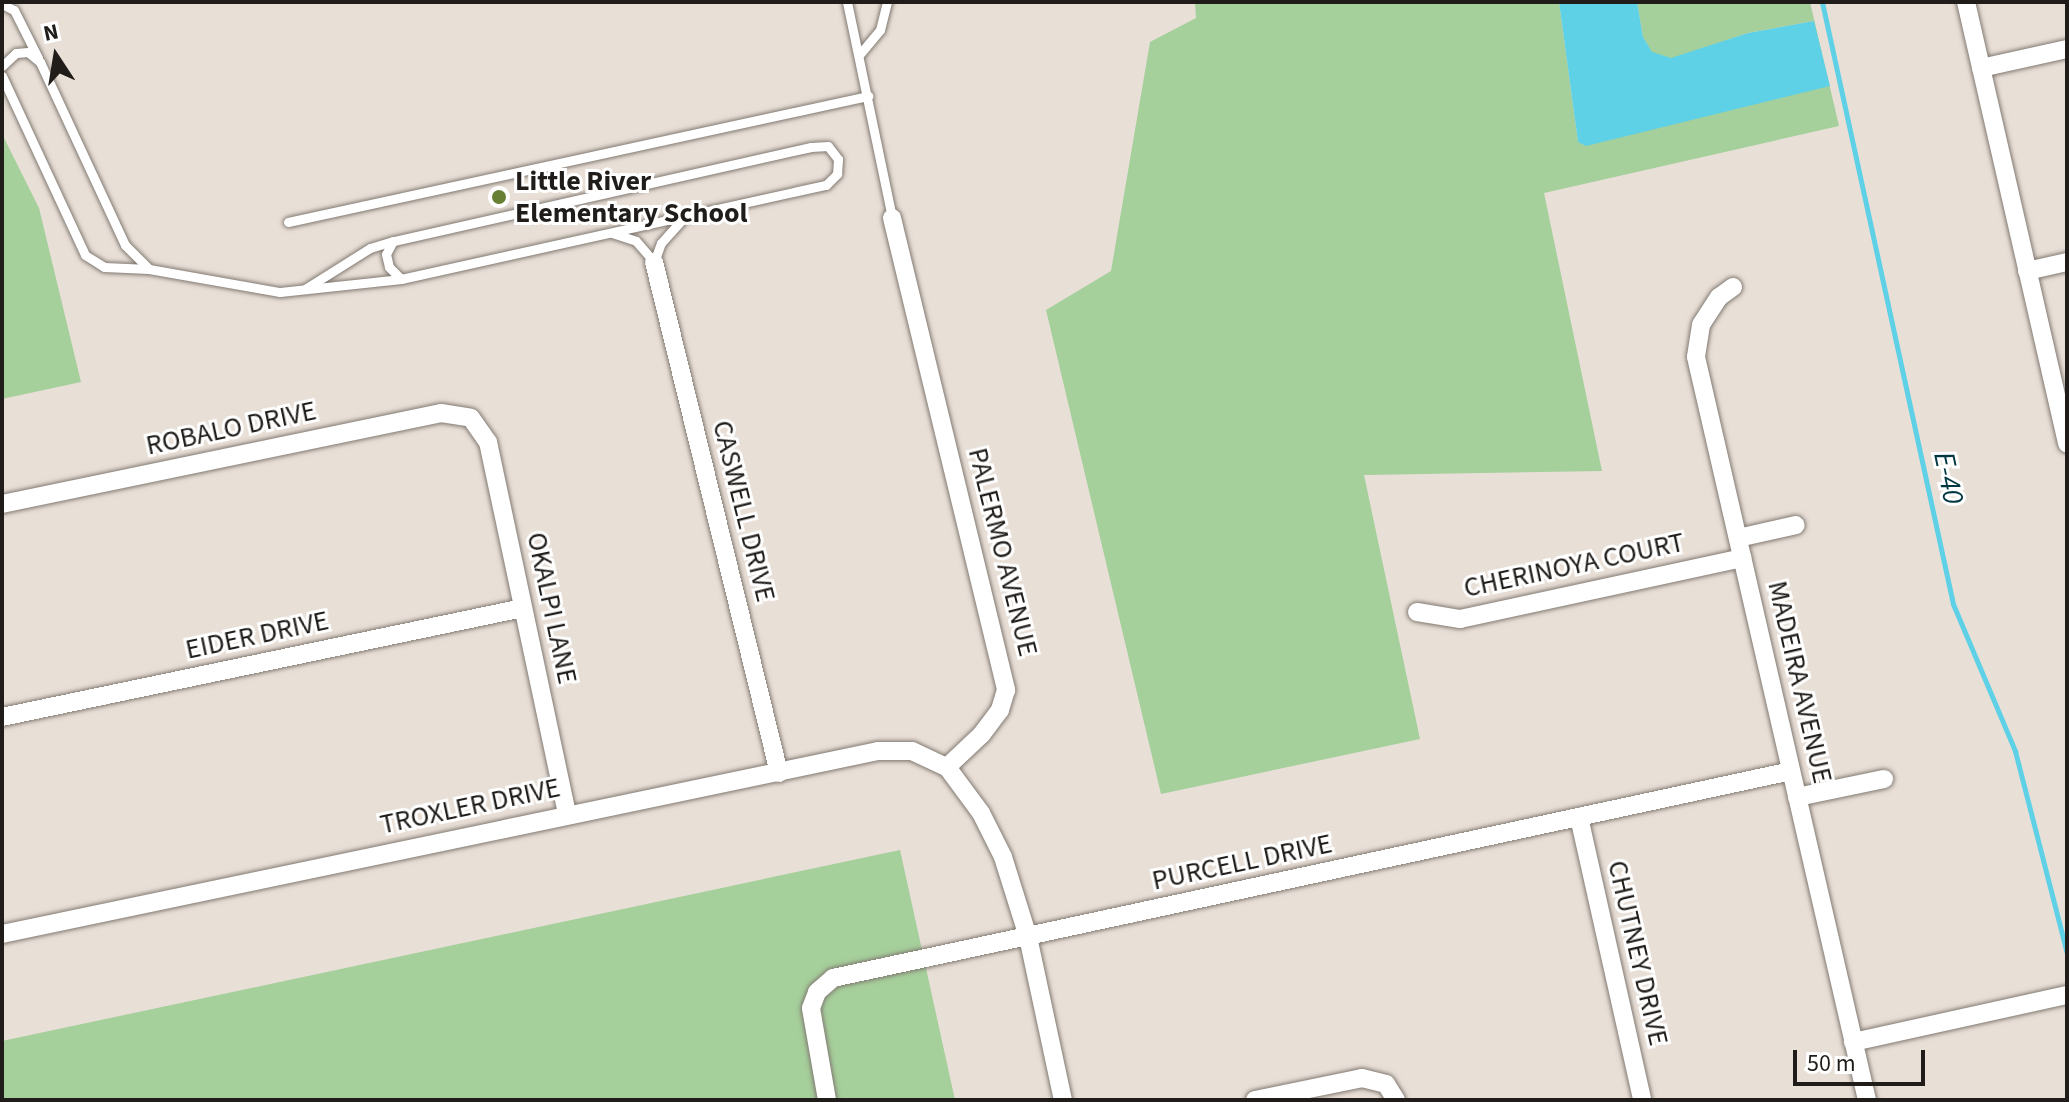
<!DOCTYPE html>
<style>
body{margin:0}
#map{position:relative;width:2069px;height:1102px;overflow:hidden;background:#e8dfd7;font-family:"Source Sans 3",sans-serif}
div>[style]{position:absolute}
.green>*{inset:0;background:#a5cf9b}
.water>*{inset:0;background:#5fd1e6}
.stream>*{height:5px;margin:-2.5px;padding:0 2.5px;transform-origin:2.5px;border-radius:2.5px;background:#5fd1e6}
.roads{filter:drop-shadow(0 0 2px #827a72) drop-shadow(0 0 2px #827a72)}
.lane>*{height:9px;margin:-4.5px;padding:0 4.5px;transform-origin:4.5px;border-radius:4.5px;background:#fff}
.street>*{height:18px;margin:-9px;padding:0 9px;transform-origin:9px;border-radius:9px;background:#fff}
.dots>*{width:22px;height:22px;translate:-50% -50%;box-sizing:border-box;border:4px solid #fff;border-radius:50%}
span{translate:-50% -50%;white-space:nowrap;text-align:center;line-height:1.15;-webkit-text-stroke:6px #fff;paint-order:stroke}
.poi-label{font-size:28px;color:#1f1c19;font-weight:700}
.left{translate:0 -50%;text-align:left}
.street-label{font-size:28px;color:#1f1c19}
.water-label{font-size:30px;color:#003841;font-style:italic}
.frame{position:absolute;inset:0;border:4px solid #1f1c19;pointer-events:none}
.north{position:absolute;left:16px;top:16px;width:80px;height:80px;-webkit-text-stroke:6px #fff;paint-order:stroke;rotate:348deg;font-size:22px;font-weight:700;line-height:32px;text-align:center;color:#1f1c19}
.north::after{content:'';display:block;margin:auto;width:28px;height:36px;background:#1f1c19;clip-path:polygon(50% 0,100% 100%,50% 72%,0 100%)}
.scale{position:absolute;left:1793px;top:1050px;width:132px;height:36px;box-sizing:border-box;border:4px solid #1f1c19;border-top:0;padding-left:10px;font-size:24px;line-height:28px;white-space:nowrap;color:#1f1c19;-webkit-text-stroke:6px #fff;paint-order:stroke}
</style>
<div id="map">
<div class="green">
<div style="clip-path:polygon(1195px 2px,1559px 2px,1578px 142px,1814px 21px,1748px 33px,1671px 59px,1652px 53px,1643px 37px,1637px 2px,1810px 2px,1839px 126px,1544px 193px,1602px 471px,1364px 475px,1420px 739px,1161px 794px,1046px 310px,1111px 271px,1150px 42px,1196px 18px)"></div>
<div style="clip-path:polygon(2px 134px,39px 208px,81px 382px,2px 399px)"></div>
<div style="clip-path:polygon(900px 850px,955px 1100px,2px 1100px,2px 1041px)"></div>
</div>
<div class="water">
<div style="clip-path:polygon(1559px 2px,1637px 2px,1643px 37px,1652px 52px,1671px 58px,1748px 33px,1814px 21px,1830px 86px,1586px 146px,1578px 142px)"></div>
</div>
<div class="stream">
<div style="left:1822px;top:2px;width:616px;rotate:77.72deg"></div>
<div style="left:1953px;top:604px;width:160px;rotate:67.1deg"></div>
<div style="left:2015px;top:751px;width:209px;rotate:75.6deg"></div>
</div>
<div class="roads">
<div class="lane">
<div style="left:847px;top:2px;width:221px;rotate:78.2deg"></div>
<div style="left:2px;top:4px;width:13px;rotate:27deg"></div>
<div style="left:14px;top:10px;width:54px;rotate:63.4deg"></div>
<div style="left:859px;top:55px;width:33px;rotate:-50deg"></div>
<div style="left:880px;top:30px;width:29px;rotate:-76deg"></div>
<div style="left:2px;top:66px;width:19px;rotate:-43deg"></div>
<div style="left:16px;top:53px;width:12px;rotate:-5deg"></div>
<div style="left:28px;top:52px;width:16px;rotate:40deg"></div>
<div style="left:40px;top:62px;width:202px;rotate:65.1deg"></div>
<div style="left:125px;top:245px;width:34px;rotate:45deg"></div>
<div style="left:2px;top:76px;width:197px;rotate:65.1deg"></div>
<div style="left:85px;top:255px;width:22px;rotate:32deg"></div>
<div style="left:104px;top:267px;width:45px;rotate:2.5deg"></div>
<div style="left:149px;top:269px;width:133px;rotate:10deg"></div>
<div style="left:280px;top:292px;width:122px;rotate:-6.1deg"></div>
<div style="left:401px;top:279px;width:435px;rotate:-12.5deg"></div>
<div style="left:826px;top:185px;width:16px;rotate:-45deg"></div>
<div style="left:837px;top:174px;width:15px;rotate:-86deg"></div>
<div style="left:838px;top:159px;width:16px;rotate:-128deg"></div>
<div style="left:828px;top:146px;width:17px;rotate:177deg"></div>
<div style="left:811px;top:147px;width:428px;rotate:167.3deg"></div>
<div style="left:393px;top:241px;width:24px;rotate:163deg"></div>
<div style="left:370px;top:248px;width:77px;rotate:147.8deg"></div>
<div style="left:288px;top:222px;width:594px;rotate:-12.26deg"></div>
<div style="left:612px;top:233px;width:25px;rotate:18deg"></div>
<div style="left:636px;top:241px;width:28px;rotate:49deg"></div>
<div style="left:393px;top:241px;width:15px;rotate:118deg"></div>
<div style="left:386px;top:254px;width:13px;rotate:77deg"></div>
<div style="left:389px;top:267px;width:17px;rotate:45deg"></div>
<div style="left:654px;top:262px;width:20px;rotate:-70deg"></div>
<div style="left:661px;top:243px;width:36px;rotate:-48deg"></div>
</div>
<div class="street">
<div style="left:1966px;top:2px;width:453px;rotate:77.1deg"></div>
<div style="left:1981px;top:68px;width:88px;rotate:-12.5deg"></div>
<div style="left:892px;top:218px;width:486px;rotate:76.4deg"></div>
<div style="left:1006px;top:690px;width:21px;rotate:107deg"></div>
<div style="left:1000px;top:710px;width:31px;rotate:127deg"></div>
<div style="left:981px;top:735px;width:47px;rotate:136.7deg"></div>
<div style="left:654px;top:262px;width:526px;rotate:76.25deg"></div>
<div style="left:2027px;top:271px;width:41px;rotate:-12.7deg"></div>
<div style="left:1733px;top:287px;width:17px;rotate:144deg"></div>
<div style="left:1719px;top:297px;width:33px;rotate:123deg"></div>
<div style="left:1701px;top:325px;width:32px;rotate:99deg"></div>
<div style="left:1696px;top:357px;width:762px;rotate:77.04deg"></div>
<div style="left:2px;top:504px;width:448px;rotate:-11.7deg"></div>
<div style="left:441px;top:413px;width:30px;rotate:9deg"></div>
<div style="left:471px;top:418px;width:29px;rotate:55deg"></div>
<div style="left:488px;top:442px;width:380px;rotate:78deg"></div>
<div style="left:1738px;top:538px;width:59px;rotate:-12.6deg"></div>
<div style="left:1417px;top:612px;width:44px;rotate:9.2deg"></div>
<div style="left:1460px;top:619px;width:289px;rotate:-12.2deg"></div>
<div style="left:2px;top:717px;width:532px;rotate:-11.82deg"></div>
<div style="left:1797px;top:797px;width:89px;rotate:-11.7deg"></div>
<div style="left:1579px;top:817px;width:290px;rotate:77.4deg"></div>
<div style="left:2px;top:934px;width:895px;rotate:-11.8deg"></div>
<div style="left:878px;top:751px;width:34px"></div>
<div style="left:912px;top:751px;width:38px;rotate:25deg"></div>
<div style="left:947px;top:767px;width:57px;rotate:53.5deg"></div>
<div style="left:981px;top:813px;width:49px;rotate:63.4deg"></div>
<div style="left:1003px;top:857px;width:84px;rotate:72.6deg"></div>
<div style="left:1028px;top:937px;width:167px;rotate:77.9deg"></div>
<div style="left:1853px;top:1042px;width:219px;rotate:-12.4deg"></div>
<div style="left:827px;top:1100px;width:93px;rotate:-99.9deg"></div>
<div style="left:811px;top:1008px;width:17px;rotate:-69deg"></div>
<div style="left:817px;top:992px;width:21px;rotate:-41deg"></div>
<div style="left:833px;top:978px;width:980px;rotate:-12.19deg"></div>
<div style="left:1255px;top:1100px;width:109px;rotate:-11.6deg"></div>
<div style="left:1362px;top:1078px;width:25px;rotate:14deg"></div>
<div style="left:1386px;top:1084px;width:19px;rotate:58deg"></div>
</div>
</div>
<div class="dots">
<div style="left:499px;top:197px;background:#678033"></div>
</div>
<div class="poi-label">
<span class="left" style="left:515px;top:197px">Little River<br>Elementary School</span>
</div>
<div class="street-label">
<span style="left:231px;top:428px;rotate:-12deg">ROBALO DRIVE</span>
<span style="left:744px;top:511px;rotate:76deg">CASWELL DRIVE</span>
<span style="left:1003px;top:552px;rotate:76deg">PALERMO AVENUE</span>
<span style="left:1574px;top:565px;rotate:-12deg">CHERINOYA COURT</span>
<span style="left:552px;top:608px;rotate:78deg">OKALPI LANE</span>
<span style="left:257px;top:635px;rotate:-12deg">EIDER DRIVE</span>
<span style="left:1800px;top:682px;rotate:77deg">MADEIRA AVENUE</span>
<span style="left:470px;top:806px;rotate:-12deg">TROXLER DRIVE</span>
<span style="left:1242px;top:862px;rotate:-12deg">PURCELL DRIVE</span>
<span style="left:1638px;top:953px;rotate:77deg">CHUTNEY DRIVE</span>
</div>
<div class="water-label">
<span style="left:1948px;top:478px;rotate:78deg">E-40</span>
</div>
<div class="frame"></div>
<div class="north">N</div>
<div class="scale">50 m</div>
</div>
